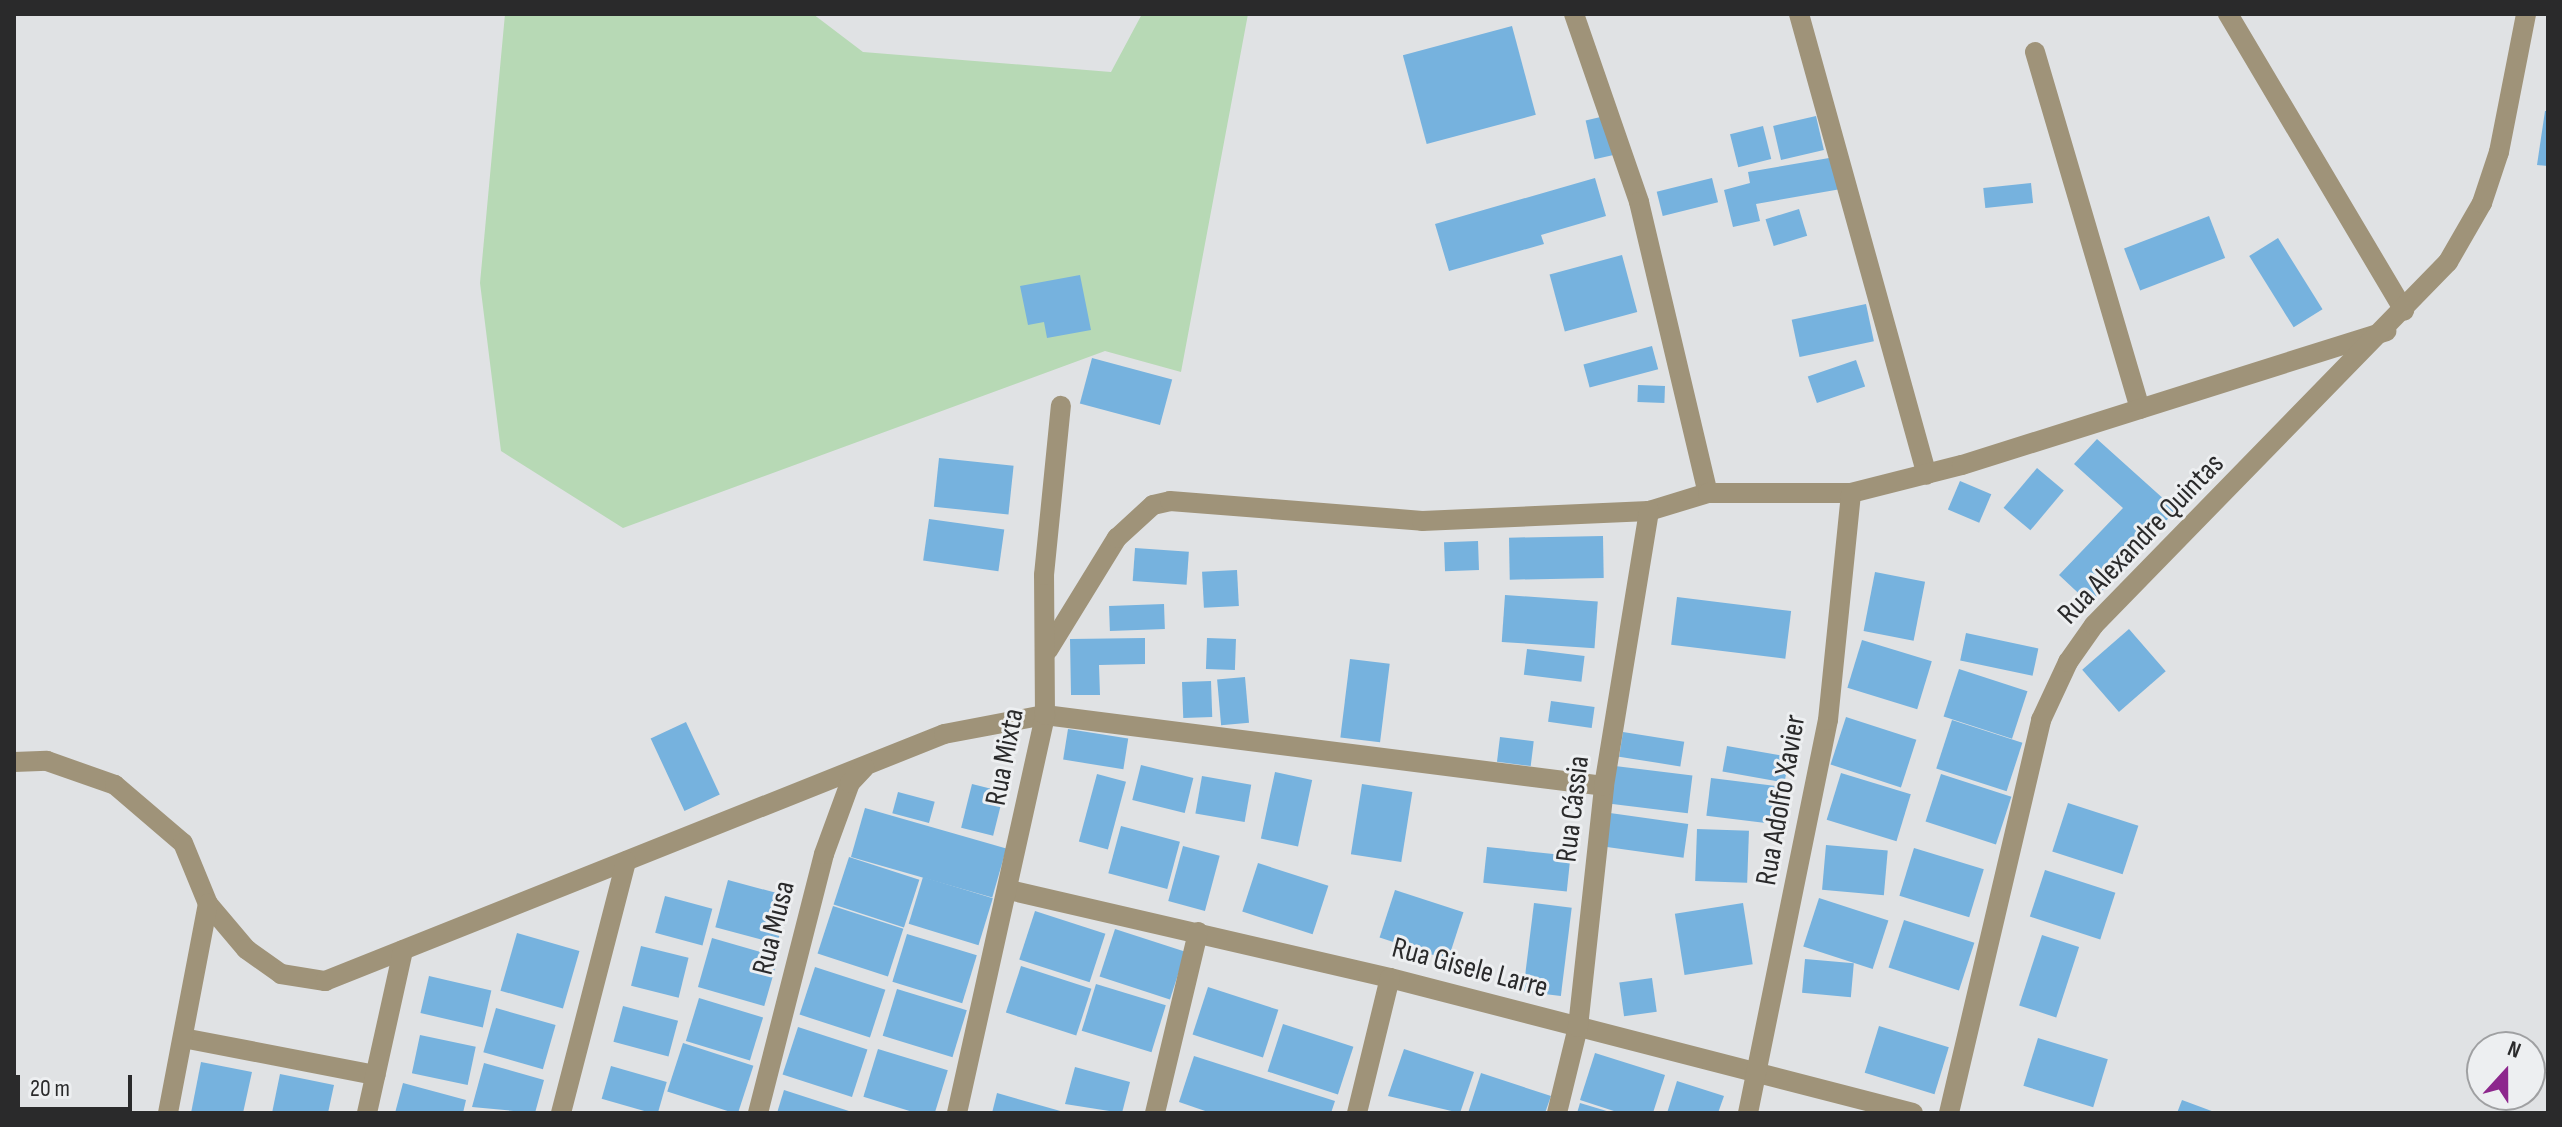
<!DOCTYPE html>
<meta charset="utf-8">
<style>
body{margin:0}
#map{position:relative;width:2562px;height:1127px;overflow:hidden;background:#e0e2e4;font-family:"Sofia Sans Condensed",sans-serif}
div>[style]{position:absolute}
.green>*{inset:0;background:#b7d9b5}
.building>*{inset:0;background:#76b2de;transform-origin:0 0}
.minor>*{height:20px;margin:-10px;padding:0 10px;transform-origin:10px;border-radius:10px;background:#9f9379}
span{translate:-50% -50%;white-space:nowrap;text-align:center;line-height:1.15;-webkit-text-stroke:6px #edeff1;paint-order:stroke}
.street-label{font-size:30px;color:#2a2a2b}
.frame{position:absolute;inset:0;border:16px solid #2a2a2b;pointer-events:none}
.north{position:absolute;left:2466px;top:1031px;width:80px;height:80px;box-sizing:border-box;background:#edeff1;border:2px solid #9fa0a2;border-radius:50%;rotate:21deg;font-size:22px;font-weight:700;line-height:32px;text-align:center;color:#2a2a2b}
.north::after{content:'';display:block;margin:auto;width:28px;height:36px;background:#8d278d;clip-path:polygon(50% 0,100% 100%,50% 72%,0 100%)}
.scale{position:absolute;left:16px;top:1075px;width:116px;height:36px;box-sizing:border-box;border:4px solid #2a2a2b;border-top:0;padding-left:10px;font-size:24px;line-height:28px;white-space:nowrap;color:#2a2a2b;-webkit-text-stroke:6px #edeff1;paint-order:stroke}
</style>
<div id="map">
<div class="green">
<div style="clip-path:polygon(505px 14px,813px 14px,863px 52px,1111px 72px,1142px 14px,1248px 14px,1181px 372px,1105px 351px,623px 528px,501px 451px,480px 283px)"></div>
</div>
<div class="building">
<div style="left:1512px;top:26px;width:92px;height:113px;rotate:75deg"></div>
<div style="clip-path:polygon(2545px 111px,2548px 111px,2548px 166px,2537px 165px)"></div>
<div style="left:1609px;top:115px;width:40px;height:24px;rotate:77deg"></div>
<div style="left:1816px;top:116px;width:35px;height:44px;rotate:77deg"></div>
<div style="left:1763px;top:126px;width:34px;height:34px;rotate:76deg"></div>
<div style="clip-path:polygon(1835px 157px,1841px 189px,1756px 204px,1760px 221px,1733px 227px,1724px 190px,1750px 183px,1748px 172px)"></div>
<div style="clip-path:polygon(1595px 178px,1606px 216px,1541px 235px,1544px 244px,1449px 271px,1435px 224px)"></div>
<div style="left:1712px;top:178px;width:25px;height:57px;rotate:76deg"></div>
<div style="left:2031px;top:183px;width:20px;height:48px;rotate:84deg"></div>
<div style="left:1799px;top:209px;width:28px;height:35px;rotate:73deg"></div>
<div style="left:2209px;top:216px;width:45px;height:91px;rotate:69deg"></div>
<div style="left:2278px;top:238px;width:84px;height:34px;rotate:58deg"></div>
<div style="left:1622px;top:255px;width:59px;height:75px;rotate:75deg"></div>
<div style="clip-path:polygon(1080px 275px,1091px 330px,1047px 338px,1044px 322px,1028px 325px,1020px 286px)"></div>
<div style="left:1866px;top:304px;width:38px;height:76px;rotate:78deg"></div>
<div style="left:1652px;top:346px;width:24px;height:71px;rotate:75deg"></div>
<div style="left:1092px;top:358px;width:83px;height:47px;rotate:15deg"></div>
<div style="left:1856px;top:360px;width:28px;height:51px;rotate:71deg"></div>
<div style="left:1638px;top:385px;width:27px;height:17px;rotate:2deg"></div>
<div style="clip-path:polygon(2097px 439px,2176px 510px,2090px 604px,2059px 575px,2123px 508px,2074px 464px)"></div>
<div style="left:939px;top:458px;width:75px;height:49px;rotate:6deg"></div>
<div style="left:2037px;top:468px;width:35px;height:52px;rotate:40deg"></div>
<div style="left:1960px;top:481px;width:34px;height:31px;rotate:23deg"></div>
<div style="left:929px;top:519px;width:76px;height:42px;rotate:8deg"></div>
<div style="left:1603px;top:536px;width:42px;height:94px;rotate:89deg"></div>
<div style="left:1478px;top:541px;width:29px;height:34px;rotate:88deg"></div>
<div style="left:1135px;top:548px;width:54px;height:33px;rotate:4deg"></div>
<div style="left:1237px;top:570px;width:36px;height:35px;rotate:87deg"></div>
<div style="left:1875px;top:572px;width:51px;height:60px;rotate:11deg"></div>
<div style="left:1505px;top:595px;width:93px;height:47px;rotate:4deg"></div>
<div style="left:1677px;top:597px;width:115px;height:48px;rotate:7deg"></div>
<div style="left:1164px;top:604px;width:25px;height:55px;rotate:88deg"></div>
<div style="left:2129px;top:629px;width:56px;height:62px;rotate:49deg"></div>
<div style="left:1966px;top:633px;width:74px;height:28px;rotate:12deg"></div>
<div style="clip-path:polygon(1145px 638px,1145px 664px,1099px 665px,1100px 695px,1071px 695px,1070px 639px)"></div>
<div style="left:1207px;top:638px;width:29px;height:31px;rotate:2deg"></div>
<div style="left:1862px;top:640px;width:73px;height:50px;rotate:17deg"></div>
<div style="left:1527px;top:649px;width:58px;height:26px;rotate:7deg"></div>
<div style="left:1350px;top:659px;width:40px;height:79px;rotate:7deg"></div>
<div style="left:1959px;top:669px;width:72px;height:50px;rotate:18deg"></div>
<div style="left:1245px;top:677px;width:46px;height:28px;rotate:85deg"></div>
<div style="left:1211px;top:681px;width:36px;height:29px;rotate:88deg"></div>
<div style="left:1551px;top:701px;width:44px;height:21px;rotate:8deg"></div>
<div style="left:1846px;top:717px;width:74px;height:50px;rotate:18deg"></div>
<div style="left:1952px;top:720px;width:74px;height:51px;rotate:18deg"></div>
<div style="left:686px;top:722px;width:80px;height:39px;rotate:65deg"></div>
<div style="left:1068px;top:729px;width:61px;height:31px;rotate:9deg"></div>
<div style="left:1623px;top:732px;width:62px;height:25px;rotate:9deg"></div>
<div style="left:1500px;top:737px;width:34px;height:25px;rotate:7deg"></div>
<div style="left:1727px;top:746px;width:63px;height:26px;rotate:10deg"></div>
<div style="left:1141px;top:765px;width:54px;height:36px;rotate:14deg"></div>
<div style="left:1615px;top:766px;width:78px;height:38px;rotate:7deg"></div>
<div style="left:1275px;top:772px;width:38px;height:68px;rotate:12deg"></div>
<div style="left:1841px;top:773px;width:73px;height:49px;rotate:17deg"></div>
<div style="left:1097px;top:774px;width:30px;height:70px;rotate:15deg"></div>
<div style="left:1941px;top:774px;width:74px;height:50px;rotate:18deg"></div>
<div style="left:1202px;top:776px;width:50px;height:38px;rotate:10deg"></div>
<div style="left:1711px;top:778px;width:77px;height:38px;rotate:7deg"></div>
<div style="left:972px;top:784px;width:33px;height:45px;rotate:14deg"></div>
<div style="left:1362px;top:784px;width:51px;height:71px;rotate:9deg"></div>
<div style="left:898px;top:792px;width:38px;height:22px;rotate:15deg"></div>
<div style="left:2068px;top:803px;width:74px;height:51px;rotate:18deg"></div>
<div style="left:865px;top:808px;width:147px;height:51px;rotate:16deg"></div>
<div style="left:1610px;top:813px;width:79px;height:34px;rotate:8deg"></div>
<div style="left:1121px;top:826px;width:61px;height:49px;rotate:15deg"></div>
<div style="left:1697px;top:829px;width:52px;height:52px;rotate:2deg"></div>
<div style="left:1826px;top:845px;width:62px;height:45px;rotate:5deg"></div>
<div style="left:1183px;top:846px;width:38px;height:57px;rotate:15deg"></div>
<div style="left:1487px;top:847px;width:84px;height:36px;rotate:6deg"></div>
<div style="left:1914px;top:848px;width:73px;height:50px;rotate:17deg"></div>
<div style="left:849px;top:857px;width:74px;height:50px;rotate:18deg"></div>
<div style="left:1258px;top:863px;width:74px;height:51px;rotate:18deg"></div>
<div style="left:2045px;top:870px;width:74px;height:49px;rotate:18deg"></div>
<div style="left:923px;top:877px;width:73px;height:49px;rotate:17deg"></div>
<div style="left:728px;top:880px;width:64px;height:49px;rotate:15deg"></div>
<div style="left:1395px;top:890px;width:72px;height:50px;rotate:18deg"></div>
<div style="left:665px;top:896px;width:49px;height:38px;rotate:15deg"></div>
<div style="left:1819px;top:898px;width:73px;height:51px;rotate:18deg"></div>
<div style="left:1534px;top:903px;width:38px;height:89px;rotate:7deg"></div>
<div style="left:1743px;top:903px;width:62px;height:69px;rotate:81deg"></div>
<div style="left:833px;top:906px;width:74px;height:50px;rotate:18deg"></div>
<div style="left:1035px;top:911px;width:74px;height:51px;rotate:18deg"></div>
<div style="left:1904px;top:920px;width:74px;height:50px;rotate:18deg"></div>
<div style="left:1115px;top:929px;width:74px;height:50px;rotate:18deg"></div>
<div style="left:517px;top:933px;width:65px;height:60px;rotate:16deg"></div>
<div style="left:907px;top:934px;width:73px;height:50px;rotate:17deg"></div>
<div style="left:2042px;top:935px;width:39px;height:74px;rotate:18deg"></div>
<div style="left:712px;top:938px;width:69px;height:51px;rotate:16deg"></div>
<div style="left:641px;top:946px;width:49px;height:41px;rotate:14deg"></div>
<div style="left:1805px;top:959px;width:49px;height:34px;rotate:5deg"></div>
<div style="left:1021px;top:966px;width:74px;height:49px;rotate:18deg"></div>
<div style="left:815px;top:967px;width:74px;height:50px;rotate:18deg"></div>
<div style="left:429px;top:976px;width:64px;height:38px;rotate:13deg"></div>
<div style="left:1652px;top:978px;width:34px;height:33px;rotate:82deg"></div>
<div style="left:1096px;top:984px;width:73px;height:49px;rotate:17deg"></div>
<div style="left:1208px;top:987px;width:74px;height:50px;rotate:18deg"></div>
<div style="left:897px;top:989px;width:73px;height:49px;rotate:17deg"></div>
<div style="left:699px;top:998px;width:67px;height:45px;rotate:17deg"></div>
<div style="left:623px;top:1006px;width:57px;height:37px;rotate:15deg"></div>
<div style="left:496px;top:1008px;width:62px;height:46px;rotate:16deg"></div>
<div style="left:1283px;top:1024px;width:74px;height:50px;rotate:18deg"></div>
<div style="left:1879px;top:1026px;width:73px;height:49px;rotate:17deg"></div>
<div style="left:798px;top:1027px;width:73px;height:50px;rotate:18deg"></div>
<div style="left:420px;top:1035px;width:57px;height:39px;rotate:12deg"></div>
<div style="left:2038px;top:1038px;width:73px;height:50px;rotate:17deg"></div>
<div style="left:683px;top:1043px;width:74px;height:51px;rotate:18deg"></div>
<div style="left:878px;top:1049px;width:73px;height:50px;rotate:17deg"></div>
<div style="clip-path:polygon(1404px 1049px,1474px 1072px,1460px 1113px,1388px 1096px)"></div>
<div style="clip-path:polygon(1595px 1053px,1665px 1075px,1653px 1113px,1620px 1113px,1580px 1100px)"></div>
<div style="clip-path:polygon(1194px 1056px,1335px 1101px,1331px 1113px,1211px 1113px,1179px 1102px)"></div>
<div style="clip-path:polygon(201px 1062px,252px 1072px,243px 1113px,191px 1113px)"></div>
<div style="clip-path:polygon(484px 1063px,544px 1080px,535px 1113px,472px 1107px)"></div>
<div style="left:611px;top:1066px;width:58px;height:34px;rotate:16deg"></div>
<div style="clip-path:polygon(1075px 1067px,1130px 1082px,1122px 1113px,1065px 1104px)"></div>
<div style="clip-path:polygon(1481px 1073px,1551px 1096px,1545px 1113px,1468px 1113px)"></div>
<div style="clip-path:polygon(280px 1074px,334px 1085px,328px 1113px,272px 1113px)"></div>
<div style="clip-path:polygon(1677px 1081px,1724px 1096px,1718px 1113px,1667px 1113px)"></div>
<div style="clip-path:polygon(403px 1083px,466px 1100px,463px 1113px,395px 1113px)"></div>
<div style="clip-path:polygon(784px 1090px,852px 1112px,852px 1113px,777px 1113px)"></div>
<div style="clip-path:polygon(997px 1093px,1064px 1112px,1064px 1113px,992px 1113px)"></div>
<div style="clip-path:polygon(2182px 1100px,2217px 1113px,2177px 1113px)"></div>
<div style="clip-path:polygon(1580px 1103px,1610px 1112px,1610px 1113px,1577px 1113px)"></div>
</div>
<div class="minor">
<div style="left:1574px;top:14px;width:199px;rotate:70.9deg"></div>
<div style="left:1639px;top:202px;width:299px;rotate:76.7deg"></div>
<div style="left:1799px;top:14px;width:478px;rotate:74.5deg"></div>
<div style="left:2228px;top:14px;width:345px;rotate:59.3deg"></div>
<div style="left:2035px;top:52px;width:372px;rotate:73.6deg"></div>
<div style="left:1048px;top:650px;width:132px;rotate:-58.4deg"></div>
<div style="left:1117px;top:538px;width:49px;rotate:-42.5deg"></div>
<div style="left:1153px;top:505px;width:17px;rotate:-13deg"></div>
<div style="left:1170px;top:501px;width:253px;rotate:4.5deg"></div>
<div style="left:1422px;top:521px;width:227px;rotate:-2.5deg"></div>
<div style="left:1649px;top:511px;width:62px;rotate:-17deg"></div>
<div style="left:1708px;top:493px;width:143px"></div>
<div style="left:1851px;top:493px;width:114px;rotate:-14.2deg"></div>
<div style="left:1962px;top:465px;width:445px;rotate:-17.5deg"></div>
<div style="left:14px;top:762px;width:33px;rotate:-2deg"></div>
<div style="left:47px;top:761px;width:72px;rotate:19.4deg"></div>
<div style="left:115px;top:785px;width:89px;rotate:40.5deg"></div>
<div style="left:183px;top:843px;width:66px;rotate:67.7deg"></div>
<div style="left:208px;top:904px;width:59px;rotate:49.8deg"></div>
<div style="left:246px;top:949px;width:43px;rotate:35.5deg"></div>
<div style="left:281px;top:974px;width:45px;rotate:9deg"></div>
<div style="left:325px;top:981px;width:666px;rotate:-21.75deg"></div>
<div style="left:944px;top:734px;width:103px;rotate:-10.7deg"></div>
<div style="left:1045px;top:715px;width:563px;rotate:7.24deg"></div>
<div style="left:1009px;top:890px;width:391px;rotate:13deg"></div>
<div style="left:1390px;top:978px;width:540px;rotate:14.47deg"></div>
<div style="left:183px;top:1038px;width:196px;rotate:10.9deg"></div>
<div style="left:168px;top:1113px;width:213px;rotate:-79.2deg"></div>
<div style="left:367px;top:1113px;width:167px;rotate:-77.5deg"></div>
<div style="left:561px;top:1113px;width:260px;rotate:-75.5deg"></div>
<div style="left:758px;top:1113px;width:267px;rotate:-75.7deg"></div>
<div style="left:824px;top:854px;width:76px;rotate:-69.9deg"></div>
<div style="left:850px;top:783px;width:21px;rotate:-47deg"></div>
<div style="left:957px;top:1113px;width:408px;rotate:-77.5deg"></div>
<div style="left:1045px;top:715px;width:140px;rotate:-90.4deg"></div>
<div style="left:1044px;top:575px;width:170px;rotate:-84.3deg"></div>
<div style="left:1155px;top:1113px;width:186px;rotate:-76.6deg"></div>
<div style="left:1357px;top:1113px;width:139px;rotate:-76.3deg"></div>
<div style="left:1557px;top:1113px;width:89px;rotate:-76.3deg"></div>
<div style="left:1578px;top:1027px;width:242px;rotate:-83.8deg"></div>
<div style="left:1604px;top:786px;width:279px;rotate:-80.7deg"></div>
<div style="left:1748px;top:1113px;width:401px;rotate:-78.5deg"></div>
<div style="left:1828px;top:720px;width:228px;rotate:-84.2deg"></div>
<div style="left:1949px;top:1113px;width:404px;rotate:-76.8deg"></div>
<div style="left:2041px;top:720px;width:64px;rotate:-65deg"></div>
<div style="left:2068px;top:662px;width:45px;rotate:-54.9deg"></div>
<div style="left:2094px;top:625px;width:507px;rotate:-45.72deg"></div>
<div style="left:2448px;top:262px;width:68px;rotate:-60deg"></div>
<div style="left:2482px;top:203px;width:54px;rotate:-71.6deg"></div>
<div style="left:2499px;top:152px;width:141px;rotate:-78.9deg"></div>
</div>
<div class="street-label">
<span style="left:2141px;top:539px;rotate:-46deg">Rua Alexandre Quintas</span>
<span style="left:1005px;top:757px;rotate:-79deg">Rua Mixta</span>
<span style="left:1781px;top:800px;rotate:-80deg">Rua Adolfo Xavier</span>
<span style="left:1573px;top:809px;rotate:-83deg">Rua Cássia</span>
<span style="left:774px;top:928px;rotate:-76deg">Rua Musa</span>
<span style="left:1470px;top:968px;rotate:15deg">Rua Gisele Larre</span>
</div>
<div class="frame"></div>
<div class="north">N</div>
<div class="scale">20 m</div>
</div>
